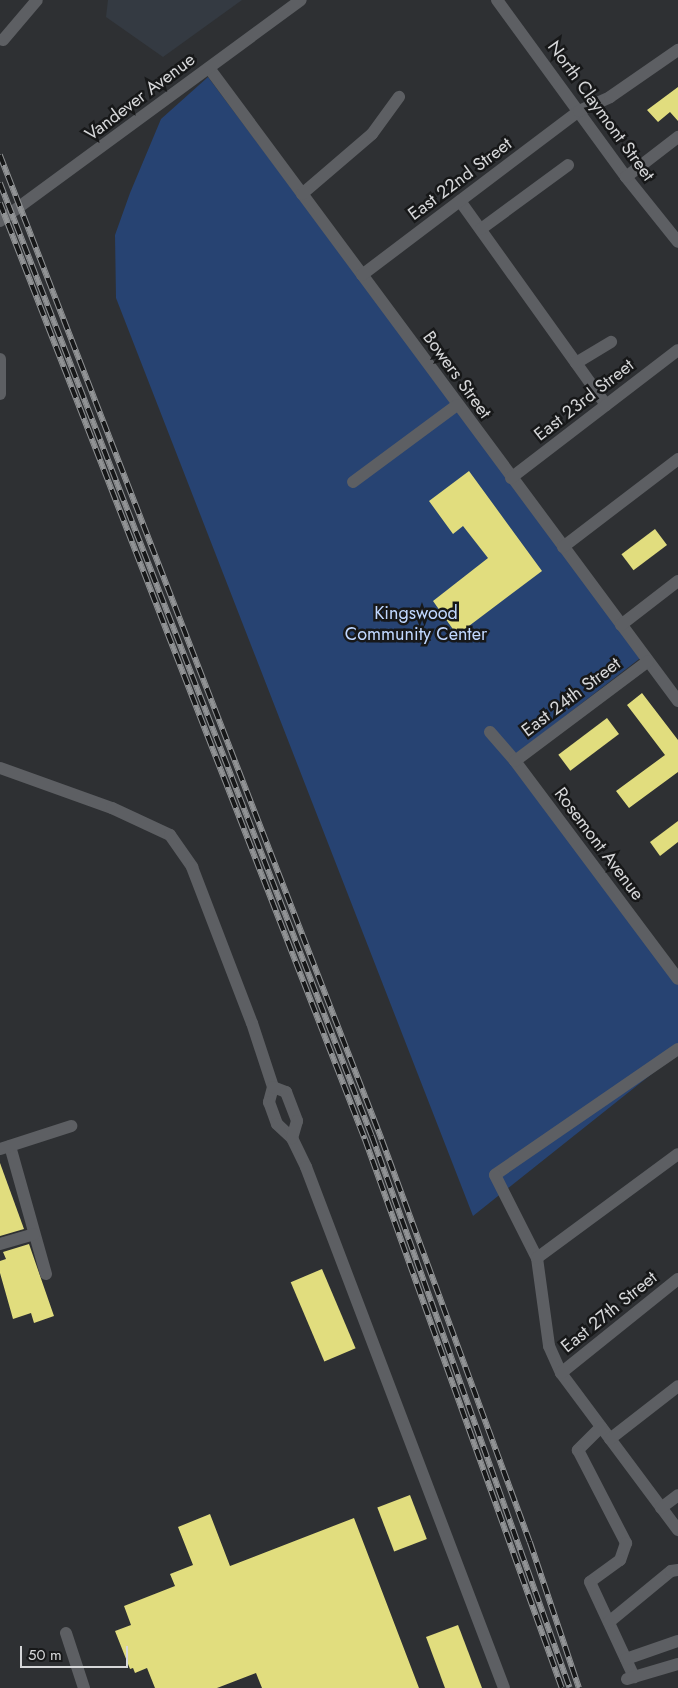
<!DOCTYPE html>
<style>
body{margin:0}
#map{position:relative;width:678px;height:1688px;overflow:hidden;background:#2e3033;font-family:Jost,sans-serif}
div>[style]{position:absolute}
.built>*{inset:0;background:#343a42}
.green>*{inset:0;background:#274372}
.building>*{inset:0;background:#e1dd7e;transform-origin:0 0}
.minor>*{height:12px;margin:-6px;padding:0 6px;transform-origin:6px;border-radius:6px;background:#5d5f63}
.rail>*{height:5.5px;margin-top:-2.75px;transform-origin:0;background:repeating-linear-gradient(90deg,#171819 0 11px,#919395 0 22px);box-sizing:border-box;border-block:1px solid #919395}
span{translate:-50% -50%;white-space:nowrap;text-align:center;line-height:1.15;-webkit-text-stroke:5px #171819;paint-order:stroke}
.street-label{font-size:18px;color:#d6d7d9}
.park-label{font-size:18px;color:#c1d8ff}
.scale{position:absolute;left:20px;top:1646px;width:108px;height:22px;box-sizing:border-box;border:2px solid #d6d7d9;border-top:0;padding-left:6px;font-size:15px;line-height:18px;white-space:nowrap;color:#d6d7d9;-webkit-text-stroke:4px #171819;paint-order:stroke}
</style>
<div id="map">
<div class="built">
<div style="clip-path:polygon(108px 0,242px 0,163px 57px,106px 17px)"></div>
</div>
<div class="green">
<div style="clip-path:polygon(208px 77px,643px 656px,512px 757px,678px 979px,678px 1053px,473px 1216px,116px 298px,115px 235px,130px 193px,161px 119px)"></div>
</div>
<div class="building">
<div style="clip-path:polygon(678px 87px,678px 121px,670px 112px,658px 122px,647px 110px)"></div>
<div style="clip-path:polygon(469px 471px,542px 571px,457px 635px,433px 601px,488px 558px,463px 526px,453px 534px,429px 501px)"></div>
<div style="left:655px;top:529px;width:20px;height:42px;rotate:53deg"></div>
<div style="clip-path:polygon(642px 693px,678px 740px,678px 772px,629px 808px,616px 791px,665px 755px,627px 705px)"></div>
<div style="left:607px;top:718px;width:20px;height:61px;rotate:53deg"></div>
<div style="clip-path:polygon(678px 821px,678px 842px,660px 856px,650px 842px)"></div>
<div style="clip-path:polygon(0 1163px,24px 1229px,0 1236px)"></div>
<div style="clip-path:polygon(29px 1244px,54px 1316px,34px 1323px,31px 1313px,13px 1319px,0 1273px,0 1261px,6px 1259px,3px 1252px)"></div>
<div style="left:322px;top:1269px;width:86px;height:34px;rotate:67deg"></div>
<div style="left:410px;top:1495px;width:47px;height:35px;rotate:69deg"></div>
<div style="clip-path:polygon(210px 1514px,230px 1566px,354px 1518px,419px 1688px,262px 1688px,256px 1673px,217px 1688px,155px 1688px,147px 1668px,135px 1673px,133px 1668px,130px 1669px,115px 1631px,131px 1625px,124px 1606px,175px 1586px,170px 1574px,193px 1565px,178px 1527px)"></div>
<div style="clip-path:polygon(458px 1625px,482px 1688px,445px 1688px,426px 1637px)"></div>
</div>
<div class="minor">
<div style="left:497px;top:0;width:219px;rotate:53.9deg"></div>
<div style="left:626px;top:177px;width:83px;rotate:51.3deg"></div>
<div style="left:3px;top:40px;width:52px;rotate:-49.6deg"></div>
<div style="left:209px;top:68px;width:788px;rotate:53.46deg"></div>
<div style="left:626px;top:177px;width:66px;rotate:-37.6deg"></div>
<div style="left:302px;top:194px;width:92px;rotate:-40.6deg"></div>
<div style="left:372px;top:134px;width:46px;rotate:-53.9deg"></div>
<div style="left:460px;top:201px;width:251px;rotate:54.4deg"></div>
<div style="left:0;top:221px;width:373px;rotate:-36.3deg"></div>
<div style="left:481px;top:229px;width:108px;rotate:-36.3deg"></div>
<div style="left:362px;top:275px;width:272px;rotate:-37.1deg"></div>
<div style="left:579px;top:111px;width:34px;rotate:-24deg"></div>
<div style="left:610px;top:97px;width:83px;rotate:-34.7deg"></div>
<div style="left:0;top:359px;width:35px;rotate:90deg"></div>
<div style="left:576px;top:363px;width:41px;rotate:-31deg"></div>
<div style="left:511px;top:478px;width:210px;rotate:-37.5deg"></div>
<div style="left:353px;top:482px;width:129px;rotate:-36.5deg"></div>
<div style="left:563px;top:547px;width:145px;rotate:-37.4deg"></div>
<div style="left:621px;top:625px;width:72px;rotate:-37.7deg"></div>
<div style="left:490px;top:732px;width:38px;rotate:49deg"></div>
<div style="left:515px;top:761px;width:272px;rotate:53.2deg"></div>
<div style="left:515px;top:761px;width:166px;rotate:-36.9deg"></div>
<div style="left:0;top:768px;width:119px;rotate:19.7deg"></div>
<div style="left:112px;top:808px;width:64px;rotate:25deg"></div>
<div style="left:170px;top:835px;width:39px;rotate:55deg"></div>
<div style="left:192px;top:867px;width:167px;rotate:69deg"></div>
<div style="left:252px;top:1023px;width:67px;rotate:71.8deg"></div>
<div style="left:273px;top:1087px;width:16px;rotate:105deg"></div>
<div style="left:269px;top:1102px;width:23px;rotate:70deg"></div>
<div style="left:277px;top:1124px;width:21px;rotate:43deg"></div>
<div style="left:292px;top:1138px;width:32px;rotate:64deg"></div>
<div style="left:306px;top:1167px;width:557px;rotate:69.19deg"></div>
<div style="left:678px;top:1049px;width:222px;rotate:145.5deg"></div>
<div style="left:495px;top:1175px;width:93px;rotate:63.2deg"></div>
<div style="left:537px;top:1258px;width:89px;rotate:82.2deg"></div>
<div style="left:549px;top:1346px;width:30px;rotate:66deg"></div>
<div style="left:561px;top:1373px;width:196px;rotate:53.3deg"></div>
<div style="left:273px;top:1087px;width:14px;rotate:21deg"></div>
<div style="left:286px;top:1092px;width:31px;rotate:69deg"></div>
<div style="left:297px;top:1121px;width:18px;rotate:106deg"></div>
<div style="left:10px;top:1146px;width:133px;rotate:74.3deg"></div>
<div style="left:0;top:1149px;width:75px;rotate:-17.9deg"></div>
<div style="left:0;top:1244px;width:35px;rotate:-16deg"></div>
<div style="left:537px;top:1258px;width:175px;rotate:-36.4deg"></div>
<div style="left:561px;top:1373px;width:150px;rotate:-38.8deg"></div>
<div style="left:601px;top:1427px;width:33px;rotate:135deg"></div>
<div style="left:578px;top:1450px;width:105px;rotate:62.7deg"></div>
<div style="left:626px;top:1543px;width:18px;rotate:109deg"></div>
<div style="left:620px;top:1560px;width:37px;rotate:144deg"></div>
<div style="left:590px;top:1582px;width:105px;rotate:65.1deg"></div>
<div style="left:610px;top:1439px;width:86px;rotate:-37.9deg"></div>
<div style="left:661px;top:1508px;width:21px;rotate:-37deg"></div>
<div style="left:609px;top:1622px;width:80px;rotate:-39.4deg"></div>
<div style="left:671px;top:1571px;width:7px;rotate:-8deg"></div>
<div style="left:66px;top:1633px;width:58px;rotate:71.9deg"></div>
<div style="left:626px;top:1659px;width:55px;rotate:-19.1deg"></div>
<div style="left:627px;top:1679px;width:53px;rotate:-16.4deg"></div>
</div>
<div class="rail">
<div style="left:0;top:155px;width:1056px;rotate:68.8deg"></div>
<div style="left:382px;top:1140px;width:428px;rotate:69.8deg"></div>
<div style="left:530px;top:1542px;width:154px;rotate:71.4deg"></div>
<div style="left:0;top:183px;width:1023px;rotate:68.68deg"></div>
<div style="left:372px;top:1136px;width:586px;rotate:70.27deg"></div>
<div style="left:0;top:203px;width:1005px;rotate:68.7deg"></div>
<div style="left:365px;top:1139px;width:583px;rotate:70.26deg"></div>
</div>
<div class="street-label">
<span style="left:140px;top:97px;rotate:-37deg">Vandever Avenue</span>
<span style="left:601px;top:111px;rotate:54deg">North Claymont Street</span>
<span style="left:460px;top:179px;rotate:-37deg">East 22nd Street</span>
<span style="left:457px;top:375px;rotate:54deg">Bowers Street</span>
<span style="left:584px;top:400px;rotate:-38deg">East 23rd Street</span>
<span style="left:571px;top:697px;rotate:-37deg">East 24th Street</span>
<span style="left:599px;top:844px;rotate:53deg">Rosemont Avenue</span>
<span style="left:609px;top:1312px;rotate:-39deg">East 27th Street</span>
</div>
<div class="park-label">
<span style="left:416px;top:624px">Kingswood<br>Community Center</span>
</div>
<div class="scale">50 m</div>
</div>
